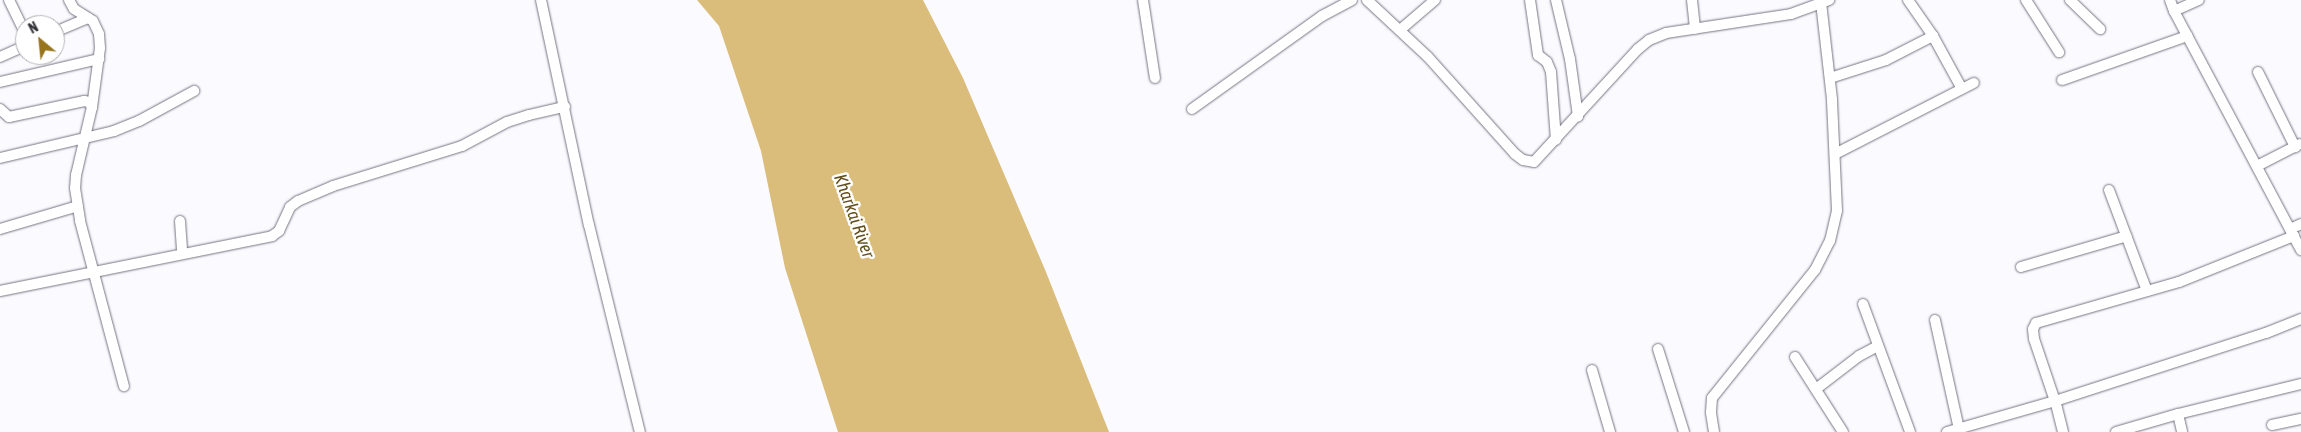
<!DOCTYPE html>
<style>
body{margin:0}
#map{position:relative;width:2301px;height:432px;overflow:hidden;background:#fafaff;font-family:"Asap Condensed",sans-serif}
div>[style]{position:absolute}
.water>*{inset:0;background:#dbbd7b}
.roads{filter:drop-shadow(0 0 1px #767480) drop-shadow(0 0 1px #767480)}
.minor>*{height:10px;margin:-5px;padding:0 5px;transform-origin:5px;border-radius:5px;background:#fff}
span{translate:-50% -50%;white-space:nowrap;text-align:center;line-height:1.15;-webkit-text-stroke:5px #fff;paint-order:stroke}
.water-label{font-size:18px;color:#624d1b;font-style:italic}
.north{position:absolute;left:15px;top:15px;width:50px;height:50px;box-sizing:border-box;background:#fff;border:1px solid #adacae;border-radius:50%;rotate:332deg;font-size:14px;font-weight:700;line-height:20px;text-align:center;color:#313035}
.north::after{content:'';display:block;margin:auto;width:18px;height:22px;background:#97741d;clip-path:polygon(50% 0,100% 100%,50% 72%,0 100%)}
</style>
<div id="map">
<div class="water">
<div style="clip-path:polygon(697px 0,923px 0,963px 78px,1046px 272px,1109px 432px,838px 432px,785px 268px,761px 151px,719px 26px)"></div>
</div>
<div class="roads">
<div class="minor">
<div style="left:9px;top:0;width:37px;rotate:64deg"></div>
<div style="left:69px;top:0;width:10px;rotate:61deg"></div>
<div style="left:74px;top:9px;width:22px;rotate:32deg"></div>
<div style="left:93px;top:21px;width:14px;rotate:65deg"></div>
<div style="left:99px;top:34px;width:14px;rotate:86deg"></div>
<div style="left:100px;top:48px;width:60px;rotate:97.7deg"></div>
<div style="left:541px;top:0;width:230px;rotate:78deg"></div>
<div style="left:589px;top:225px;width:213px;rotate:76.2deg"></div>
<div style="left:1143px;top:0;width:79px;rotate:81.3deg"></div>
<div style="left:1367px;top:0;width:83px;rotate:43.1deg"></div>
<div style="left:1428px;top:57px;width:130px;rotate:48.1deg"></div>
<div style="left:1515px;top:154px;width:10px;rotate:37deg"></div>
<div style="left:1523px;top:160px;width:11px;rotate:10deg"></div>
<div style="left:1534px;top:162px;width:154px;rotate:-47.4deg"></div>
<div style="left:1638px;top:49px;width:14px;rotate:-39deg"></div>
<div style="left:1649px;top:40px;width:18px;rotate:-22deg"></div>
<div style="left:1666px;top:33px;width:126px;rotate:-8.6deg"></div>
<div style="left:1791px;top:14px;width:32px;rotate:-20deg"></div>
<div style="left:1530px;top:0;width:56px;rotate:81.7deg"></div>
<div style="left:1538px;top:55px;width:11px;rotate:38deg"></div>
<div style="left:1547px;top:62px;width:11px;rotate:68deg"></div>
<div style="left:1551px;top:72px;width:68px;rotate:85.8deg"></div>
<div style="left:1556px;top:0;width:61px;rotate:76.7deg"></div>
<div style="left:1570px;top:59px;width:58px;rotate:82deg"></div>
<div style="left:1692px;top:0;width:29px;rotate:84deg"></div>
<div style="left:1908px;top:0;width:44px;rotate:55.2deg"></div>
<div style="left:1933px;top:36px;width:60px;rotate:61.3deg"></div>
<div style="left:2026px;top:0;width:62px;rotate:57.6deg"></div>
<div style="left:2070px;top:0;width:42px;rotate:44deg"></div>
<div style="left:2170px;top:0;width:12px;rotate:70deg"></div>
<div style="left:2174px;top:11px;width:27px;rotate:-24deg"></div>
<div style="left:2174px;top:11px;width:271px;rotate:62deg"></div>
<div style="left:1400px;top:30px;width:46px;rotate:-40.6deg"></div>
<div style="left:55px;top:32px;width:36px;rotate:-23deg"></div>
<div style="left:0;top:57px;width:27px;rotate:-24deg"></div>
<div style="left:2258px;top:72px;width:84px;rotate:63.7deg"></div>
<div style="left:1830px;top:78px;width:59px;rotate:-17.8deg"></div>
<div style="left:1886px;top:60px;width:53px;rotate:-27.1deg"></div>
<div style="left:2062px;top:80px;width:133px;rotate:-19.4deg"></div>
<div style="left:0;top:82px;width:102px;rotate:-13.1deg"></div>
<div style="left:0;top:109px;width:12px;rotate:42deg"></div>
<div style="left:9px;top:117px;width:77px;rotate:-12deg"></div>
<div style="left:84px;top:101px;width:5px;rotate:11deg"></div>
<div style="left:89px;top:102px;width:6px;rotate:59deg"></div>
<div style="left:92px;top:107px;width:70px;rotate:103.2deg"></div>
<div style="left:76px;top:175px;width:13px;rotate:94deg"></div>
<div style="left:75px;top:188px;width:33px;rotate:81deg"></div>
<div style="left:80px;top:221px;width:171px;rotate:75.1deg"></div>
<div style="left:1192px;top:109px;width:160px;rotate:-35.6deg"></div>
<div style="left:1322px;top:16px;width:34px;rotate:-28deg"></div>
<div style="left:1835px;top:154px;width:156px;rotate:-27.1deg"></div>
<div style="left:0;top:158px;width:117px;rotate:-13.3deg"></div>
<div style="left:114px;top:131px;width:27px;rotate:-22deg"></div>
<div style="left:139px;top:121px;width:63px;rotate:-28.6deg"></div>
<div style="left:2257px;top:166px;width:48px;rotate:-27.1deg"></div>
<div style="left:2109px;top:190px;width:108px;rotate:69.4deg"></div>
<div style="left:180px;top:221px;width:32px;rotate:86deg"></div>
<div style="left:0;top:229px;width:81px;rotate:-16.4deg"></div>
<div style="left:2290px;top:229px;width:12px;rotate:-24deg"></div>
<div style="left:2021px;top:267px;width:110px;rotate:-16.3deg"></div>
<div style="left:0;top:291px;width:278px;rotate:-11.4deg"></div>
<div style="left:272px;top:236px;width:9px;rotate:-36deg"></div>
<div style="left:279px;top:231px;width:26px;rotate:-65deg"></div>
<div style="left:290px;top:207px;width:10px;rotate:-37deg"></div>
<div style="left:298px;top:201px;width:38px;rotate:-23deg"></div>
<div style="left:333px;top:186px;width:135px;rotate:-17.2deg"></div>
<div style="left:462px;top:146px;width:51px;rotate:-28.1deg"></div>
<div style="left:507px;top:122px;width:23px;rotate:-18deg"></div>
<div style="left:529px;top:115px;width:37px;rotate:-13deg"></div>
<div style="left:1863px;top:304px;width:136px;rotate:69.8deg"></div>
<div style="left:1935px;top:320px;width:112px;rotate:77.6deg"></div>
<div style="left:1658px;top:349px;width:87px;rotate:72.6deg"></div>
<div style="left:1795px;top:357px;width:89px;rotate:57.4deg"></div>
<div style="left:1592px;top:370px;width:65px;rotate:73.8deg"></div>
<div style="left:1816px;top:389px;width:54px;rotate:-37.5deg"></div>
<div style="left:1859px;top:356px;width:21px;rotate:-28deg"></div>
<div style="left:2178px;top:414px;width:18px;rotate:77deg"></div>
<div style="left:2272px;top:425px;width:30px;rotate:-12deg"></div>
<div style="left:1714px;top:432px;width:20px;rotate:-99deg"></div>
<div style="left:1711px;top:412px;width:14px;rotate:-86deg"></div>
<div style="left:1712px;top:398px;width:164px;rotate:-51.2deg"></div>
<div style="left:1815px;top:270px;width:33px;rotate:-63deg"></div>
<div style="left:1830px;top:241px;width:31px;rotate:-77deg"></div>
<div style="left:1837px;top:211px;width:112px;rotate:-92.6deg"></div>
<div style="left:1832px;top:99px;width:97px;rotate:-96.5deg"></div>
<div style="left:1821px;top:3px;width:9px;rotate:-21deg"></div>
<div style="left:1947px;top:432px;width:112px;rotate:-16deg"></div>
<div style="left:2055px;top:401px;width:222px;rotate:-17.9deg"></div>
<div style="left:2266px;top:333px;width:38px;rotate:-22deg"></div>
<div style="left:2063px;top:432px;width:32px;rotate:-104deg"></div>
<div style="left:2055px;top:401px;width:65px;rotate:-108.7deg"></div>
<div style="left:2034px;top:339px;width:10px;rotate:-96deg"></div>
<div style="left:2033px;top:329px;width:7px;rotate:-63deg"></div>
<div style="left:2036px;top:323px;width:149px;rotate:-16deg"></div>
<div style="left:2179px;top:282px;width:124px;rotate:-21.8deg"></div>
<div style="left:2116px;top:432px;width:65px;rotate:-16.2deg"></div>
<div style="left:2178px;top:414px;width:127px;rotate:-13.7deg"></div>
</div>
</div>
<div class="water-label">
<span style="left:854px;top:216px;rotate:70deg">Kharkai River</span>
</div>
<div class="north">N</div>
</div>
